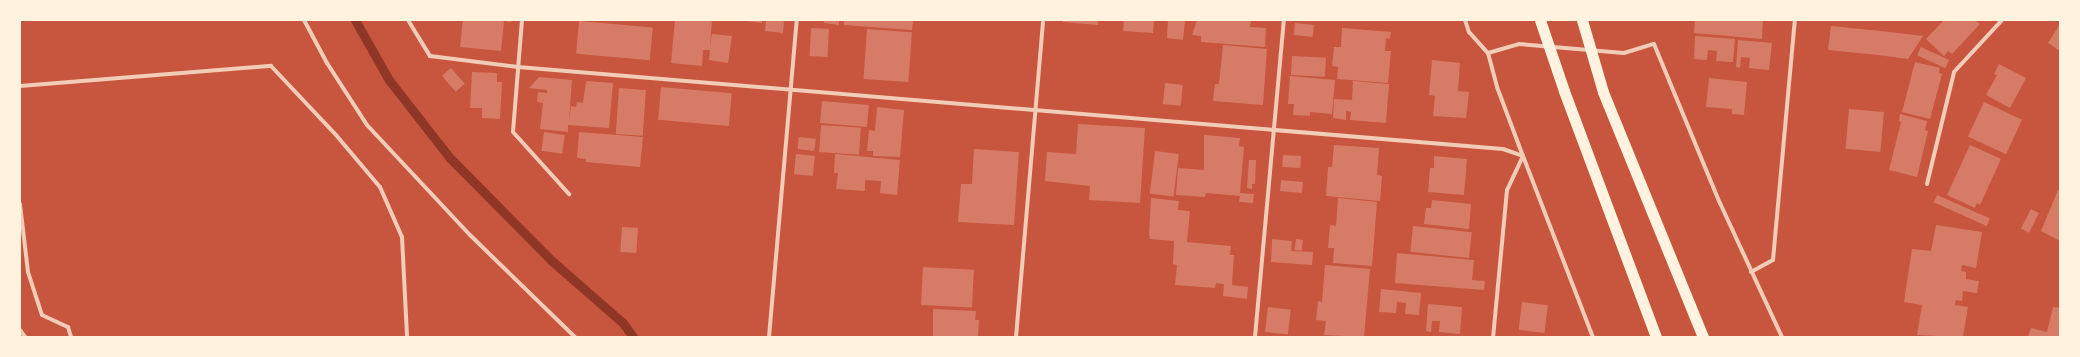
<!DOCTYPE html>
<style>
body{margin:0}
#map{position:relative;width:2080px;height:357px;overflow:hidden;background:#c8553d;font-family:"Zilla Slab",serif}
div>[style]{position:absolute}
.stream>*{height:9px;margin:-4.5px;padding:0 4.5px;transform-origin:4.5px;border-radius:4.5px;background:#8f3625}
.building>*{inset:0;background:#d67c66;transform-origin:0 0}
.minor>*{height:4px;margin:-2px;padding:0 2px;transform-origin:2px;border-radius:2px;background:#f1ccb7}
.trunk>*{height:11px;margin:-5.5px;padding:0 5.5px;transform-origin:5.5px;border-radius:5.5px;background:#fff3e0}
span{translate:-50% -50%;white-space:nowrap;text-align:center;line-height:1.15;-webkit-text-stroke:3px #fff3e0;paint-order:stroke}
.frame{position:absolute;inset:0;border:21px solid #fff3e0;pointer-events:none}
</style>
<div id="map">
<div class="stream">
<div style="left:355px;top:20px;width:69px;rotate:60.5deg"></div>
<div style="left:389px;top:80px;width:99px;rotate:52deg"></div>
<div style="left:450px;top:158px;width:145px;rotate:45.3deg"></div>
<div style="left:552px;top:261px;width:94px;rotate:41.1deg"></div>
<div style="left:623px;top:323px;width:17px;rotate:54deg"></div>
</div>
<div class="building">
<div style="clip-path:polygon(463px 20px,511px 20px,511px 22px,504px 21px,501px 51px,460px 47px)"></div>
<div style="clip-path:polygon(675px 20px,712px 20px,710px 47px,712px 34px,732px 36px,728px 63px,709px 60px,710px 50px,703px 50px,702px 66px,671px 63px)"></div>
<div style="clip-path:polygon(737px 20px,762px 20px,762px 23px)"></div>
<div style="clip-path:polygon(766px 20px,784px 20px,783px 33px,765px 31px)"></div>
<div style="clip-path:polygon(824px 20px,839px 20px,839px 25px,824px 23px)"></div>
<div style="clip-path:polygon(844px 20px,913px 20px,912px 30px,844px 25px)"></div>
<div style="clip-path:polygon(1063px 20px,1098px 20px,1098px 25px,1063px 22px)"></div>
<div style="clip-path:polygon(1124px 20px,1154px 20px,1153px 33px,1123px 31px)"></div>
<div style="clip-path:polygon(1168px 20px,1185px 20px,1183px 40px,1167px 38px)"></div>
<div style="clip-path:polygon(1197px 20px,1251px 20px,1250px 27px,1266px 28px,1265px 47px,1201px 42px,1201px 36px,1192px 35px)"></div>
<div style="clip-path:polygon(1695px 20px,1763px 20px,1762px 39px,1694px 33px)"></div>
<div style="clip-path:polygon(1944px 20px,1975px 20px,1980px 24px,1952px 54px,1948px 51px,1944px 56px,1926px 39px)"></div>
<div style="left:579px;top:21px;width:74px;height:33px;rotate:5deg"></div>
<div style="left:1295px;top:23px;width:19px;height:12px;rotate:6deg"></div>
<div style="clip-path:polygon(2060px 24px,2060px 51px,2048px 43px)"></div>
<div style="clip-path:polygon(1831px 26px,1881px 31px,1923px 36px,1908px 59px,1878px 55px,1828px 50px)"></div>
<div style="left:811px;top:28px;width:18px;height:28px;rotate:3deg"></div>
<div style="clip-path:polygon(1342px 28px,1391px 32px,1390px 39px,1386px 38px,1385px 51px,1391px 51px,1388px 83px,1337px 79px,1338px 67px,1332px 66px,1334px 47px,1341px 47px)"></div>
<div style="left:867px;top:29px;width:45px;height:50px;rotate:4deg"></div>
<div style="clip-path:polygon(1695px 36px,1735px 39px,1733px 62px,1716px 61px,1717px 51px,1708px 50px,1707px 60px,1694px 59px)"></div>
<div style="clip-path:polygon(1738px 40px,1772px 43px,1769px 70px,1749px 68px,1750px 58px,1741px 57px,1740px 68px,1736px 67px)"></div>
<div style="clip-path:polygon(1223px 45px,1267px 49px,1263px 105px,1213px 101px,1215px 84px,1219px 84px)"></div>
<div style="left:1921px;top:47px;width:31px;height:9px;rotate:25deg"></div>
<div style="left:1292px;top:56px;width:34px;height:19px;rotate:3deg"></div>
<div style="clip-path:polygon(1432px 60px,1460px 63px,1458px 91px,1469px 92px,1466px 118px,1433px 116px,1435px 96px,1429px 95px)"></div>
<div style="clip-path:polygon(1915px 62px,1940px 68px,1939px 73px,1942px 74px,1930px 119px,1902px 112px)"></div>
<div style="clip-path:polygon(1999px 64px,2026px 78px,2010px 108px,1986px 95px,1997px 75px,1994px 74px)"></div>
<div style="left:451px;top:68px;width:21px;height:12px;rotate:49deg"></div>
<div style="clip-path:polygon(472px 72px,497px 73px,497px 82px,502px 82px,500px 119px,482px 118px,482px 108px,470px 108px)"></div>
<div style="clip-path:polygon(1290px 76px,1335px 80px,1332px 114px,1310px 112px,1310px 116px,1293px 115px,1294px 104px,1288px 104px)"></div>
<div style="clip-path:polygon(539px 77px,572px 80px,569px 122px,571px 106px,576px 107px,577px 102px,583px 103px,586px 81px,613px 83px,609px 128px,568px 125px,568px 132px,540px 129px,543px 103px,537px 102px,538px 92px,547px 93px,547px 90px,529px 88px)"></div>
<div style="clip-path:polygon(1709px 78px,1747px 82px,1744px 115px,1732px 114px,1732px 109px,1706px 107px)"></div>
<div style="clip-path:polygon(1353px 81px,1389px 84px,1386px 123px,1350px 120px,1351px 112px,1346px 111px,1346px 120px,1333px 118px,1334px 99px,1352px 100px)"></div>
<div style="left:1165px;top:83px;width:18px;height:21px;rotate:6deg"></div>
<div style="left:661px;top:87px;width:71px;height:33px;rotate:5deg"></div>
<div style="left:619px;top:88px;width:27px;height:46px;rotate:4deg"></div>
<div style="left:822px;top:101px;width:47px;height:22px;rotate:5deg"></div>
<div style="left:1984px;top:102px;width:42px;height:38px;rotate:25deg"></div>
<div style="clip-path:polygon(877px 107px,904px 110px,900px 157px,873px 156px,873px 151px,867px 151px,869px 130px,875px 131px)"></div>
<div style="left:1849px;top:109px;width:35px;height:40px;rotate:5deg"></div>
<div style="clip-path:polygon(1900px 114px,1927px 121px,1925px 130px,1928px 131px,1917px 177px,1889px 170px,1901px 122px,1899px 121px)"></div>
<div style="clip-path:polygon(1078px 124px,1145px 128px,1140px 203px,1089px 200px,1090px 186px,1045px 181px,1047px 152px,1076px 154px)"></div>
<div style="left:821px;top:125px;width:40px;height:27px;rotate:4deg"></div>
<div style="left:544px;top:132px;width:21px;height:19px;rotate:8deg"></div>
<div style="clip-path:polygon(579px 132px,643px 137px,640px 167px,586px 162px,586px 159px,577px 158px)"></div>
<div style="clip-path:polygon(1204px 135px,1240px 138px,1239px 146px,1244px 147px,1240px 193px,1254px 194px,1253px 203px,1239px 202px,1240px 196px,1206px 193px,1205px 197px,1176px 195px,1178px 168px,1204px 170px)"></div>
<div style="left:799px;top:137px;width:17px;height:12px;rotate:7deg"></div>
<div style="clip-path:polygon(1334px 145px,1379px 148px,1377px 175px,1382px 176px,1380px 201px,1326px 196px,1328px 167px,1332px 167px)"></div>
<div style="clip-path:polygon(1970px 145px,2001px 159px,1980px 205px,1977px 203px,1975px 208px,1947px 195px)"></div>
<div style="clip-path:polygon(974px 149px,1019px 152px,1014px 225px,958px 222px,961px 184px,972px 184px)"></div>
<div style="left:1155px;top:151px;width:24px;height:43px;rotate:7deg"></div>
<div style="left:796px;top:154px;width:19px;height:20px;rotate:6deg"></div>
<div style="clip-path:polygon(835px 154px,900px 160px,897px 195px,880px 193px,881px 181px,865px 180px,865px 191px,836px 189px,838px 173px,834px 173px)"></div>
<div style="left:1283px;top:155px;width:18px;height:12px;rotate:3deg"></div>
<div style="clip-path:polygon(1434px 156px,1467px 159px,1464px 195px,1428px 192px,1430px 168px,1434px 168px)"></div>
<div style="clip-path:polygon(1249px 160px,1256px 160px,1255px 184px,1252px 184px,1252px 189px,1247px 188px)"></div>
<div style="left:1281px;top:180px;width:22px;height:11px;rotate:5deg"></div>
<div style="clip-path:polygon(2058px 190px,2060px 191px,2060px 241px,2041px 231px)"></div>
<div style="left:1937px;top:195px;width:58px;height:8px;rotate:24deg"></div>
<div style="clip-path:polygon(1151px 198px,1179px 201px,1178px 210px,1190px 211px,1187px 242px,1231px 246px,1230px 255px,1234px 255px,1232px 285px,1248px 287px,1247px 299px,1223px 296px,1224px 284px,1216px 283px,1215px 288px,1175px 285px,1177px 265px,1173px 264px,1174px 241px,1150px 239px,1149px 235px)"></div>
<div style="clip-path:polygon(1338px 198px,1377px 202px,1372px 266px,1333px 263px,1334px 248px,1328px 248px,1330px 225px,1336px 226px)"></div>
<div style="clip-path:polygon(1432px 200px,1471px 204px,1469px 229px,1424px 224px,1426px 208px,1431px 208px)"></div>
<div style="left:2031px;top:209px;width:9px;height:22px;rotate:27deg"></div>
<div style="clip-path:polygon(1936px 225px,1982px 232px,1976px 268px,1962px 265px,1961px 271px,1966px 272px,1966px 279px,1979px 281px,1977px 293px,1963px 291px,1962px 301px,1956px 300px,1955px 305px,1968px 307px,1963px 337px,1917px 335px,1922px 305px,1904px 302px,1912px 249px,1931px 251px)"></div>
<div style="left:1413px;top:226px;width:59px;height:26px;rotate:6deg"></div>
<div style="left:622px;top:227px;width:16px;height:25px;rotate:4deg"></div>
<div style="clip-path:polygon(1272px 239px,1292px 241px,1291px 251px,1313px 252px,1312px 265px,1271px 262px)"></div>
<div style="left:1296px;top:239px;width:7px;height:11px;rotate:8deg"></div>
<div style="clip-path:polygon(1397px 253px,1474px 260px,1472px 280px,1485px 281px,1484px 290px,1395px 283px)"></div>
<div style="clip-path:polygon(1325px 265px,1370px 269px,1364px 337px,1324px 335px,1326px 321px,1316px 320px,1318px 301px,1322px 302px)"></div>
<div style="left:923px;top:267px;width:51px;height:38px;rotate:3deg"></div>
<div style="clip-path:polygon(1381px 289px,1421px 293px,1419px 315px,1405px 314px,1406px 303px,1397px 302px,1396px 313px,1379px 312px)"></div>
<div style="left:1522px;top:302px;width:26px;height:28px;rotate:7deg"></div>
<div style="clip-path:polygon(1428px 304px,1462px 307px,1460px 334px,1439px 332px,1440px 321px,1432px 321px,1431px 332px,1426px 331px)"></div>
<div style="left:1268px;top:307px;width:23px;height:25px;rotate:7deg"></div>
<div style="clip-path:polygon(2053px 307px,2060px 308px,2060px 337px,2028px 337px,2031px 328px,2047px 332px)"></div>
<div style="clip-path:polygon(933px 309px,976px 311px,975px 320px,979px 320px,978px 337px,933px 337px)"></div>
</div>
<div class="minor">
<div style="left:304px;top:20px;width:49px;rotate:61.9deg"></div>
<div style="left:327px;top:63px;width:74px;rotate:57.2deg"></div>
<div style="left:367px;top:125px;width:151px;rotate:46.9deg"></div>
<div style="left:470px;top:235px;width:146px;rotate:44.2deg"></div>
<div style="left:408px;top:20px;width:42px;rotate:58.6deg"></div>
<div style="left:430px;top:56px;width:89px;rotate:7.1deg"></div>
<div style="left:518px;top:67px;width:988px;rotate:4.76deg"></div>
<div style="left:1503px;top:149px;width:21px;rotate:19deg"></div>
<div style="left:1523px;top:156px;width:38px;rotate:115deg"></div>
<div style="left:1507px;top:190px;width:148px;rotate:95.4deg"></div>
<div style="left:522px;top:20px;width:112px;rotate:94.6deg"></div>
<div style="left:513px;top:132px;width:84px;rotate:47.9deg"></div>
<div style="left:1465px;top:20px;width:13px;rotate:72deg"></div>
<div style="left:1469px;top:32px;width:28px;rotate:48deg"></div>
<div style="left:1488px;top:53px;width:35px;rotate:75deg"></div>
<div style="left:1497px;top:87px;width:74px;rotate:69.4deg"></div>
<div style="left:1523px;top:156px;width:194px;rotate:68.9deg"></div>
<div style="left:1488px;top:53px;width:32px;rotate:-16deg"></div>
<div style="left:1519px;top:44px;width:105px;rotate:4.9deg"></div>
<div style="left:1624px;top:53px;width:31px;rotate:-17deg"></div>
<div style="left:1654px;top:44px;width:172px;rotate:67.5deg"></div>
<div style="left:1720px;top:203px;width:148px;rotate:65.2deg"></div>
<div style="left:20px;top:86px;width:252px;rotate:-4.6deg"></div>
<div style="left:271px;top:66px;width:95px;rotate:46.7deg"></div>
<div style="left:336px;top:135px;width:68px;rotate:49.8deg"></div>
<div style="left:380px;top:187px;width:55px;rotate:66.3deg"></div>
<div style="left:402px;top:237px;width:100px;rotate:87.1deg"></div>
<div style="left:1927px;top:184px;width:115px;rotate:-76.4deg"></div>
<div style="left:1954px;top:72px;width:71px;rotate:-47.3deg"></div>
<div style="left:20px;top:204px;width:68px;rotate:83.3deg"></div>
<div style="left:28px;top:272px;width:45px;rotate:72deg"></div>
<div style="left:42px;top:315px;width:29px;rotate:25deg"></div>
<div style="left:68px;top:327px;width:10px;rotate:73deg"></div>
<div style="left:1751px;top:272px;width:25px;rotate:-29deg"></div>
<div style="left:1773px;top:260px;width:241px;rotate:-84.8deg"></div>
<div style="left:20px;top:330px;width:9px;rotate:54deg"></div>
<div style="left:769px;top:337px;width:318px;rotate:-85deg"></div>
<div style="left:1016px;top:337px;width:318px;rotate:-85.1deg"></div>
<div style="left:1255px;top:337px;width:318px;rotate:-84.8deg"></div>
</div>
<div class="trunk">
<div style="left:1540px;top:20px;width:75px;rotate:71.3deg"></div>
<div style="left:1564px;top:91px;width:263px;rotate:69.5deg"></div>
<div style="left:1582px;top:20px;width:75px;rotate:73.7deg"></div>
<div style="left:1603px;top:92px;width:265px;rotate:67.8deg"></div>
</div>
<div class="frame"></div>
</div>
